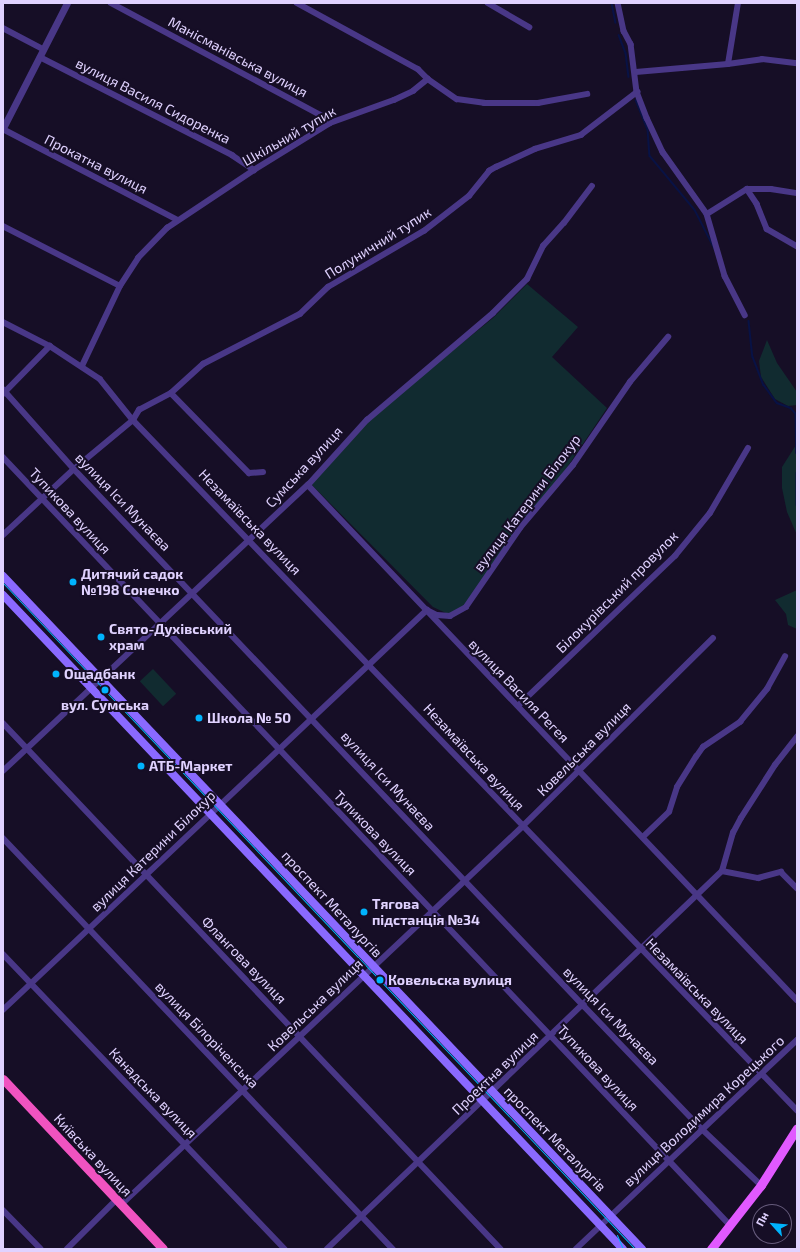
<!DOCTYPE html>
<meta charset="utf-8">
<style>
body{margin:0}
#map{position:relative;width:800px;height:1252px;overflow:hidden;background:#160e26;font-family:"Exo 2",sans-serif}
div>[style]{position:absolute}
.green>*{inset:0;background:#112b30;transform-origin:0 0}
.stream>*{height:1.5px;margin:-0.75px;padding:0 0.75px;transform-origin:0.75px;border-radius:0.75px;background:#081245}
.minor>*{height:5.5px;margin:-2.75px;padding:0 2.75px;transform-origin:2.75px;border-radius:2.75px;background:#493787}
.tertiary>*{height:7px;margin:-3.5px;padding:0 3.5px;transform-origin:3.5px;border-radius:3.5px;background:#493787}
.secondary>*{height:8px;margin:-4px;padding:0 4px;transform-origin:4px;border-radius:4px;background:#8a69ff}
.primary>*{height:9px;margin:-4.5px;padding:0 4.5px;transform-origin:4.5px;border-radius:4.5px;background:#e159ff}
.trunk>*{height:9px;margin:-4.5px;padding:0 4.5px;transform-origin:4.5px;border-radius:4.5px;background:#f053c0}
.tram>*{height:1px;margin:-0.5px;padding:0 0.5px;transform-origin:0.5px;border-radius:0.5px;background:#00b3fd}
.dots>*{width:11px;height:11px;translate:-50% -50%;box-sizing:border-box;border:2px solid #160e26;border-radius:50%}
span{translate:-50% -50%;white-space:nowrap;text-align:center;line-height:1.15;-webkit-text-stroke:4px #160e26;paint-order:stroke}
.street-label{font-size:14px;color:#e0d2ff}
.poi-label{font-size:14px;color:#e0d2ff;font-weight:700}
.left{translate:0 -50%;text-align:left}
.frame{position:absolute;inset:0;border:4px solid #e0d2ff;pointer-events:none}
.north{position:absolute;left:752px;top:1204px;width:40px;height:40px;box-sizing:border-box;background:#160e26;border:1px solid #675c7d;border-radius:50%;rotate:297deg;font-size:11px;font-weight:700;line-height:16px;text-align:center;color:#e0d2ff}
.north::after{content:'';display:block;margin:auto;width:14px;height:18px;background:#00b3fd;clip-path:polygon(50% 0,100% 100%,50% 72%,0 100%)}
</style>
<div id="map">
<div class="green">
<div style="clip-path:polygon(527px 284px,578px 327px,552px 357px,607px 408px,566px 469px,461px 609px,448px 614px,433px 607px,311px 484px,352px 436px,408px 387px,493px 318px)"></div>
<div style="clip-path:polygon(767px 340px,777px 363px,797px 392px,797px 405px,788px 406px,775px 399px,761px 377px,759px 361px)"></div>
<div style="clip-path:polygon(796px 445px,797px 446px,797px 535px,787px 512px,782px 488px,782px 467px)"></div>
<div style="clip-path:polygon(797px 590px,797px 629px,788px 625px,786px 614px,775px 600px)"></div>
<div style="left:153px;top:669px;width:34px;height:18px;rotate:47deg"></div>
</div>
<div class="stream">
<div style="left:612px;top:3px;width:20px;rotate:79deg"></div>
<div style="left:619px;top:35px;width:19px;rotate:69deg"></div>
<div style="left:626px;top:53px;width:24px;rotate:83deg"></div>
<div style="left:636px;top:100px;width:31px;rotate:68deg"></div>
<div style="left:648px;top:129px;width:27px;rotate:86deg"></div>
<div style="left:650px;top:156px;width:70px;rotate:50.2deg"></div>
<div style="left:695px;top:210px;width:44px;rotate:62.9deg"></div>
<div style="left:749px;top:321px;width:36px;rotate:84deg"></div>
<div style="left:753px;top:357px;width:30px;rotate:69deg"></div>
<div style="left:764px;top:385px;width:22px;rotate:54deg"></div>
<div style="left:777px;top:403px;width:15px;rotate:20deg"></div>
<div style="left:791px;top:408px;width:8px;rotate:50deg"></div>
<div style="left:796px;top:414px;width:39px;rotate:89deg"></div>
<div style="left:797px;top:473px;width:32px;rotate:90deg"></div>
</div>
<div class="minor">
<div style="left:111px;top:3px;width:238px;rotate:28.1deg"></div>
<div style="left:321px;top:115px;width:12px;rotate:42deg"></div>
<div style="left:297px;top:3px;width:138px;rotate:28.6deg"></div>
<div style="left:418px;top:69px;width:14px;rotate:45deg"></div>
<div style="left:488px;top:3px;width:48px;rotate:30.3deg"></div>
<div style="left:618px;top:3px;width:29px;rotate:78deg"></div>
<div style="left:624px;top:31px;width:15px;rotate:62deg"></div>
<div style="left:631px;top:44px;width:48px;rotate:82.9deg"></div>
<div style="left:637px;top:92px;width:28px;rotate:69deg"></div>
<div style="left:647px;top:118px;width:38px;rotate:65deg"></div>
<div style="left:663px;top:152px;width:76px;rotate:54.6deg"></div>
<div style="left:707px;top:214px;width:65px;rotate:73.8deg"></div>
<div style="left:725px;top:276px;width:44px;rotate:62.9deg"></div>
<div style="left:3px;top:28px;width:45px;rotate:27.7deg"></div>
<div style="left:40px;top:57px;width:216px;rotate:27deg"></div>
<div style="left:232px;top:155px;width:27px;rotate:34deg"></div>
<div style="left:728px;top:64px;width:62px;rotate:-80.7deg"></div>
<div style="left:636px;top:72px;width:92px;rotate:-5deg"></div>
<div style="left:728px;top:64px;width:34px;rotate:-8deg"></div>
<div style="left:762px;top:59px;width:35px;rotate:7deg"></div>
<div style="left:3px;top:129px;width:197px;rotate:27.5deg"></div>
<div style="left:747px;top:189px;width:18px;rotate:56deg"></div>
<div style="left:757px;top:204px;width:27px;rotate:68deg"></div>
<div style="left:767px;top:229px;width:34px;rotate:30deg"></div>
<div style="left:707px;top:214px;width:47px;rotate:-32deg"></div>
<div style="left:747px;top:189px;width:24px"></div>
<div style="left:771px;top:189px;width:26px;rotate:9deg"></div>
<div style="left:3px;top:226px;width:131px;rotate:27.1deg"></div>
<div style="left:3px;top:322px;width:53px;rotate:27.1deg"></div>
<div style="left:50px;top:346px;width:60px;rotate:33.4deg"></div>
<div style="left:100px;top:379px;width:53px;rotate:51.2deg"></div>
<div style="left:133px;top:420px;width:958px;rotate:46.1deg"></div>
<div style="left:82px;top:366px;width:89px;rotate:-64.6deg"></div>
<div style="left:120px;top:286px;width:33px;rotate:-57deg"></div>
<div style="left:138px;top:258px;width:42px;rotate:-46deg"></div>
<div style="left:167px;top:228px;width:105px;rotate:-33.7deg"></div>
<div style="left:254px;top:170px;width:89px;rotate:-31.7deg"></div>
<div style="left:330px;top:123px;width:68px;rotate:-19.8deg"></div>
<div style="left:394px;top:100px;width:21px;rotate:-25deg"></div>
<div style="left:413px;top:91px;width:19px;rotate:-39deg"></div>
<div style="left:428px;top:79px;width:35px;rotate:35deg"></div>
<div style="left:457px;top:99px;width:27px;rotate:8deg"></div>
<div style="left:484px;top:103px;width:54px"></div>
<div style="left:538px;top:103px;width:50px;rotate:-10.4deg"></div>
<div style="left:3px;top:389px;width:107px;rotate:48.4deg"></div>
<div style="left:74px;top:469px;width:741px;rotate:46.48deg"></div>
<div style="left:584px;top:1006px;width:170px;rotate:46.2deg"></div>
<div style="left:702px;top:1129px;width:81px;rotate:43.5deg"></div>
<div style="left:171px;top:393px;width:112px;rotate:45.7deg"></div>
<div style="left:249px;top:473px;width:14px;rotate:-4deg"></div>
<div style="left:3px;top:394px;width:67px;rotate:-45.6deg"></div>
<div style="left:3px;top:457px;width:1058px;rotate:46.57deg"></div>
<div style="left:308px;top:485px;width:710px;rotate:46.48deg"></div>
<div style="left:3px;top:535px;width:97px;rotate:-42.9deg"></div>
<div style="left:74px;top:469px;width:77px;rotate:-39.7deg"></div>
<div style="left:133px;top:420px;width:12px;rotate:-59deg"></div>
<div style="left:139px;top:410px;width:36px;rotate:-28deg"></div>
<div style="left:171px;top:393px;width:43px;rotate:-42.2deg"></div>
<div style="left:203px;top:364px;width:109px;rotate:-27.3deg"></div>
<div style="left:300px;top:314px;width:39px;rotate:-44deg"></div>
<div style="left:328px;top:287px;width:111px;rotate:-30.3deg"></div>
<div style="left:424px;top:231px;width:57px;rotate:-37.9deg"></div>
<div style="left:469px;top:196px;width:32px;rotate:-51deg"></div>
<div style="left:489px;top:171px;width:8px;rotate:-30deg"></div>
<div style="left:496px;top:167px;width:43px;rotate:-24.8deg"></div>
<div style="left:535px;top:149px;width:48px;rotate:-16.9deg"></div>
<div style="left:581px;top:135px;width:71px;rotate:-37.5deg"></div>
<div style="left:519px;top:705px;width:216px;rotate:-43.7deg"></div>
<div style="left:675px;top:556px;width:55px;rotate:-50.9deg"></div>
<div style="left:710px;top:513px;width:75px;rotate:-59.7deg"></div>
<div style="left:3px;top:723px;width:724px;rotate:46.57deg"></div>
<div style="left:3px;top:771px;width:418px;rotate:-43.2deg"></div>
<div style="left:308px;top:485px;width:88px;rotate:-47.8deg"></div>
<div style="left:367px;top:420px;width:165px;rotate:-40.3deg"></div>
<div style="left:493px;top:313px;width:48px;rotate:-45deg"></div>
<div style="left:527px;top:279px;width:37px;rotate:-64deg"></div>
<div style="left:543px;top:246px;width:31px;rotate:-48deg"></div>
<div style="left:564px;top:223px;width:46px;rotate:-52.9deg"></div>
<div style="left:643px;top:837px;width:36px;rotate:-44deg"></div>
<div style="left:669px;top:812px;width:26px;rotate:-72deg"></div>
<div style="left:677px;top:787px;width:36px;rotate:-58deg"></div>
<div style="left:696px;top:757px;width:12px;rotate:-55deg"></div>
<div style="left:703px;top:747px;width:45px;rotate:-34deg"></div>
<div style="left:740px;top:722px;width:43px;rotate:-50.7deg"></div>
<div style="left:767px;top:689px;width:37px;rotate:-61deg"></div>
<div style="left:3px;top:838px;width:567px;rotate:46.5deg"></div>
<div style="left:722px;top:871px;width:37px;rotate:11deg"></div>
<div style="left:758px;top:878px;width:24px;rotate:-15deg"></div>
<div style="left:781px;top:872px;width:23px;rotate:45deg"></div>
<div style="left:3px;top:954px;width:408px;rotate:46.3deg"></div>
<div style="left:3px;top:1010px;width:583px;rotate:-43.33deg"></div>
<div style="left:427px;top:610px;width:11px;rotate:27deg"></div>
<div style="left:437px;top:615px;width:13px;rotate:4deg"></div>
<div style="left:450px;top:616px;width:18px;rotate:-29deg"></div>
<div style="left:466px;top:607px;width:96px;rotate:-55.6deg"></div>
<div style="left:520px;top:528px;width:82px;rotate:-49.9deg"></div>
<div style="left:573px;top:465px;width:101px;rotate:-55.5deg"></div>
<div style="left:630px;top:382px;width:59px;rotate:-49.8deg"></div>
<div style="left:121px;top:1205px;width:552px;rotate:-43.31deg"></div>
<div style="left:523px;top:826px;width:267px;rotate:-44.7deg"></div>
<div style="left:3px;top:1210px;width:54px;rotate:45.7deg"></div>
<div style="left:67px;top:1249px;width:69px;rotate:-45deg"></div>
<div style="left:327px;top:1249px;width:547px;rotate:-43.74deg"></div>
<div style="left:722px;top:871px;width:40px;rotate:-74deg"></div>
<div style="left:733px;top:833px;width:17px;rotate:-62deg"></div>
<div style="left:741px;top:818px;width:63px;rotate:-57.3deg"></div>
<div style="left:775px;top:765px;width:36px;rotate:-52deg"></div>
<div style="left:576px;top:1249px;width:304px;rotate:-43.4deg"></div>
</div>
<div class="tertiary">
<div style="left:3px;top:128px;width:140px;rotate:-62.9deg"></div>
</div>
<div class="secondary">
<div style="left:3px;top:576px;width:928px;rotate:46.48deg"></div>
<div style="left:3px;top:595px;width:901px;rotate:46.53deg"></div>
</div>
<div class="primary">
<div style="left:711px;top:1249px;width:81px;rotate:-52deg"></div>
<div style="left:761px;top:1185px;width:67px;rotate:-57.7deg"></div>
</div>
<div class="trunk">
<div style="left:3px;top:1079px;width:233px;rotate:46.7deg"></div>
</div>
<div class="tram">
<div style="left:3px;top:583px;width:918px;rotate:46.5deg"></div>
<div style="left:617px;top:1235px;width:15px;rotate:67deg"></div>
</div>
<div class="dots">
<div style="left:73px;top:582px;background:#00b3fd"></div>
<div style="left:101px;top:637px;background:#00b3fd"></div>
<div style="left:56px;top:674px;background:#00b3fd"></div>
<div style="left:105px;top:690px;background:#00b3fd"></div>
<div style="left:199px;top:718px;background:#00b3fd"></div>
<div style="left:141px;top:766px;background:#00b3fd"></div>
<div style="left:364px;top:912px;background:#00b3fd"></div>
<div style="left:380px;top:980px;background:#00b3fd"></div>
</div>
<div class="street-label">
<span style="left:238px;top:57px;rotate:28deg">Манісманівська вулиця</span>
<span style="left:153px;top:101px;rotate:27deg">вулиця Василя Сидоренка</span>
<span style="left:289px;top:136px;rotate:-30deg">Шкільний тупик</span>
<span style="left:96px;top:164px;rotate:27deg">Прокатна вулиця</span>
<span style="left:378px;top:243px;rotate:-32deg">Полуничний тупик</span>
<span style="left:304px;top:467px;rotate:-47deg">Сумська вулиця</span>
<span style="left:123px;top:502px;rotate:46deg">вулиця Іси Мунаєва</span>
<span style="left:527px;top:503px;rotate:-53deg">вулиця Катерини Білокур</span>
<span style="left:70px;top:511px;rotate:47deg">Тупикова вулиця</span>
<span style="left:250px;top:522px;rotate:46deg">Незамаївська вулиця</span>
<span style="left:617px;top:592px;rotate:-45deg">Білокурівський провулок</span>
<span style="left:519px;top:691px;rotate:46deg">вулиця Василя Регея</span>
<span style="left:584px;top:749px;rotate:-45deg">Ковельська вулиця</span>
<span style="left:474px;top:757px;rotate:47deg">Незамаївська вулиця</span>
<span style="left:388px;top:781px;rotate:47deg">вулиця Іси Мунаєва</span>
<span style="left:375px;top:833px;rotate:46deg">Тупикова вулиця</span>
<span style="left:153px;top:851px;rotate:-44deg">вулиця Катерини Білокур</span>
<span style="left:332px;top:904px;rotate:47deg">проспект Металургів</span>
<span style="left:244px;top:960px;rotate:46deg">Флангова вулиця</span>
<span style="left:697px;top:991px;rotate:46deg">Незамаївська вулиця</span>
<span style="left:315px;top:1005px;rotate:-44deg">Ковельська вулиця</span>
<span style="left:611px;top:1016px;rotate:46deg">вулиця Іси Мунаєва</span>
<span style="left:207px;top:1035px;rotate:46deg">вулиця Білоріченська</span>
<span style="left:598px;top:1068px;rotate:47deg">Тупикова вулиця</span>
<span style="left:495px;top:1073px;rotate:-44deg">Проектна вулиця</span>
<span style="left:153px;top:1093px;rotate:46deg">Канадська вулиця</span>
<span style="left:704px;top:1111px;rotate:-43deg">вулиця Володимира Корецького</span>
<span style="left:555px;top:1139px;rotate:46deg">проспект Металургів</span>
<span style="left:93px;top:1155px;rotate:47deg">Київська вулиця</span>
</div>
<div class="poi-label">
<span class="left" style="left:81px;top:582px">Дитячий садок<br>№198 Сонечко</span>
<span class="left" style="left:109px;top:637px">Свято-Духівський<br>храм</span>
<span class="left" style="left:64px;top:674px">Ощадбанк</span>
<span style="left:105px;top:705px">вул. Сумська</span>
<span class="left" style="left:207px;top:718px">Школа № 50</span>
<span class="left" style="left:149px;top:766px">АТБ-Маркет</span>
<span class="left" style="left:372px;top:912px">Тягова<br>пiдстанцiя №34</span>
<span class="left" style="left:388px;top:980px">Ковельска вулиця</span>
</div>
<div class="frame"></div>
<div class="north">Пн</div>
</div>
